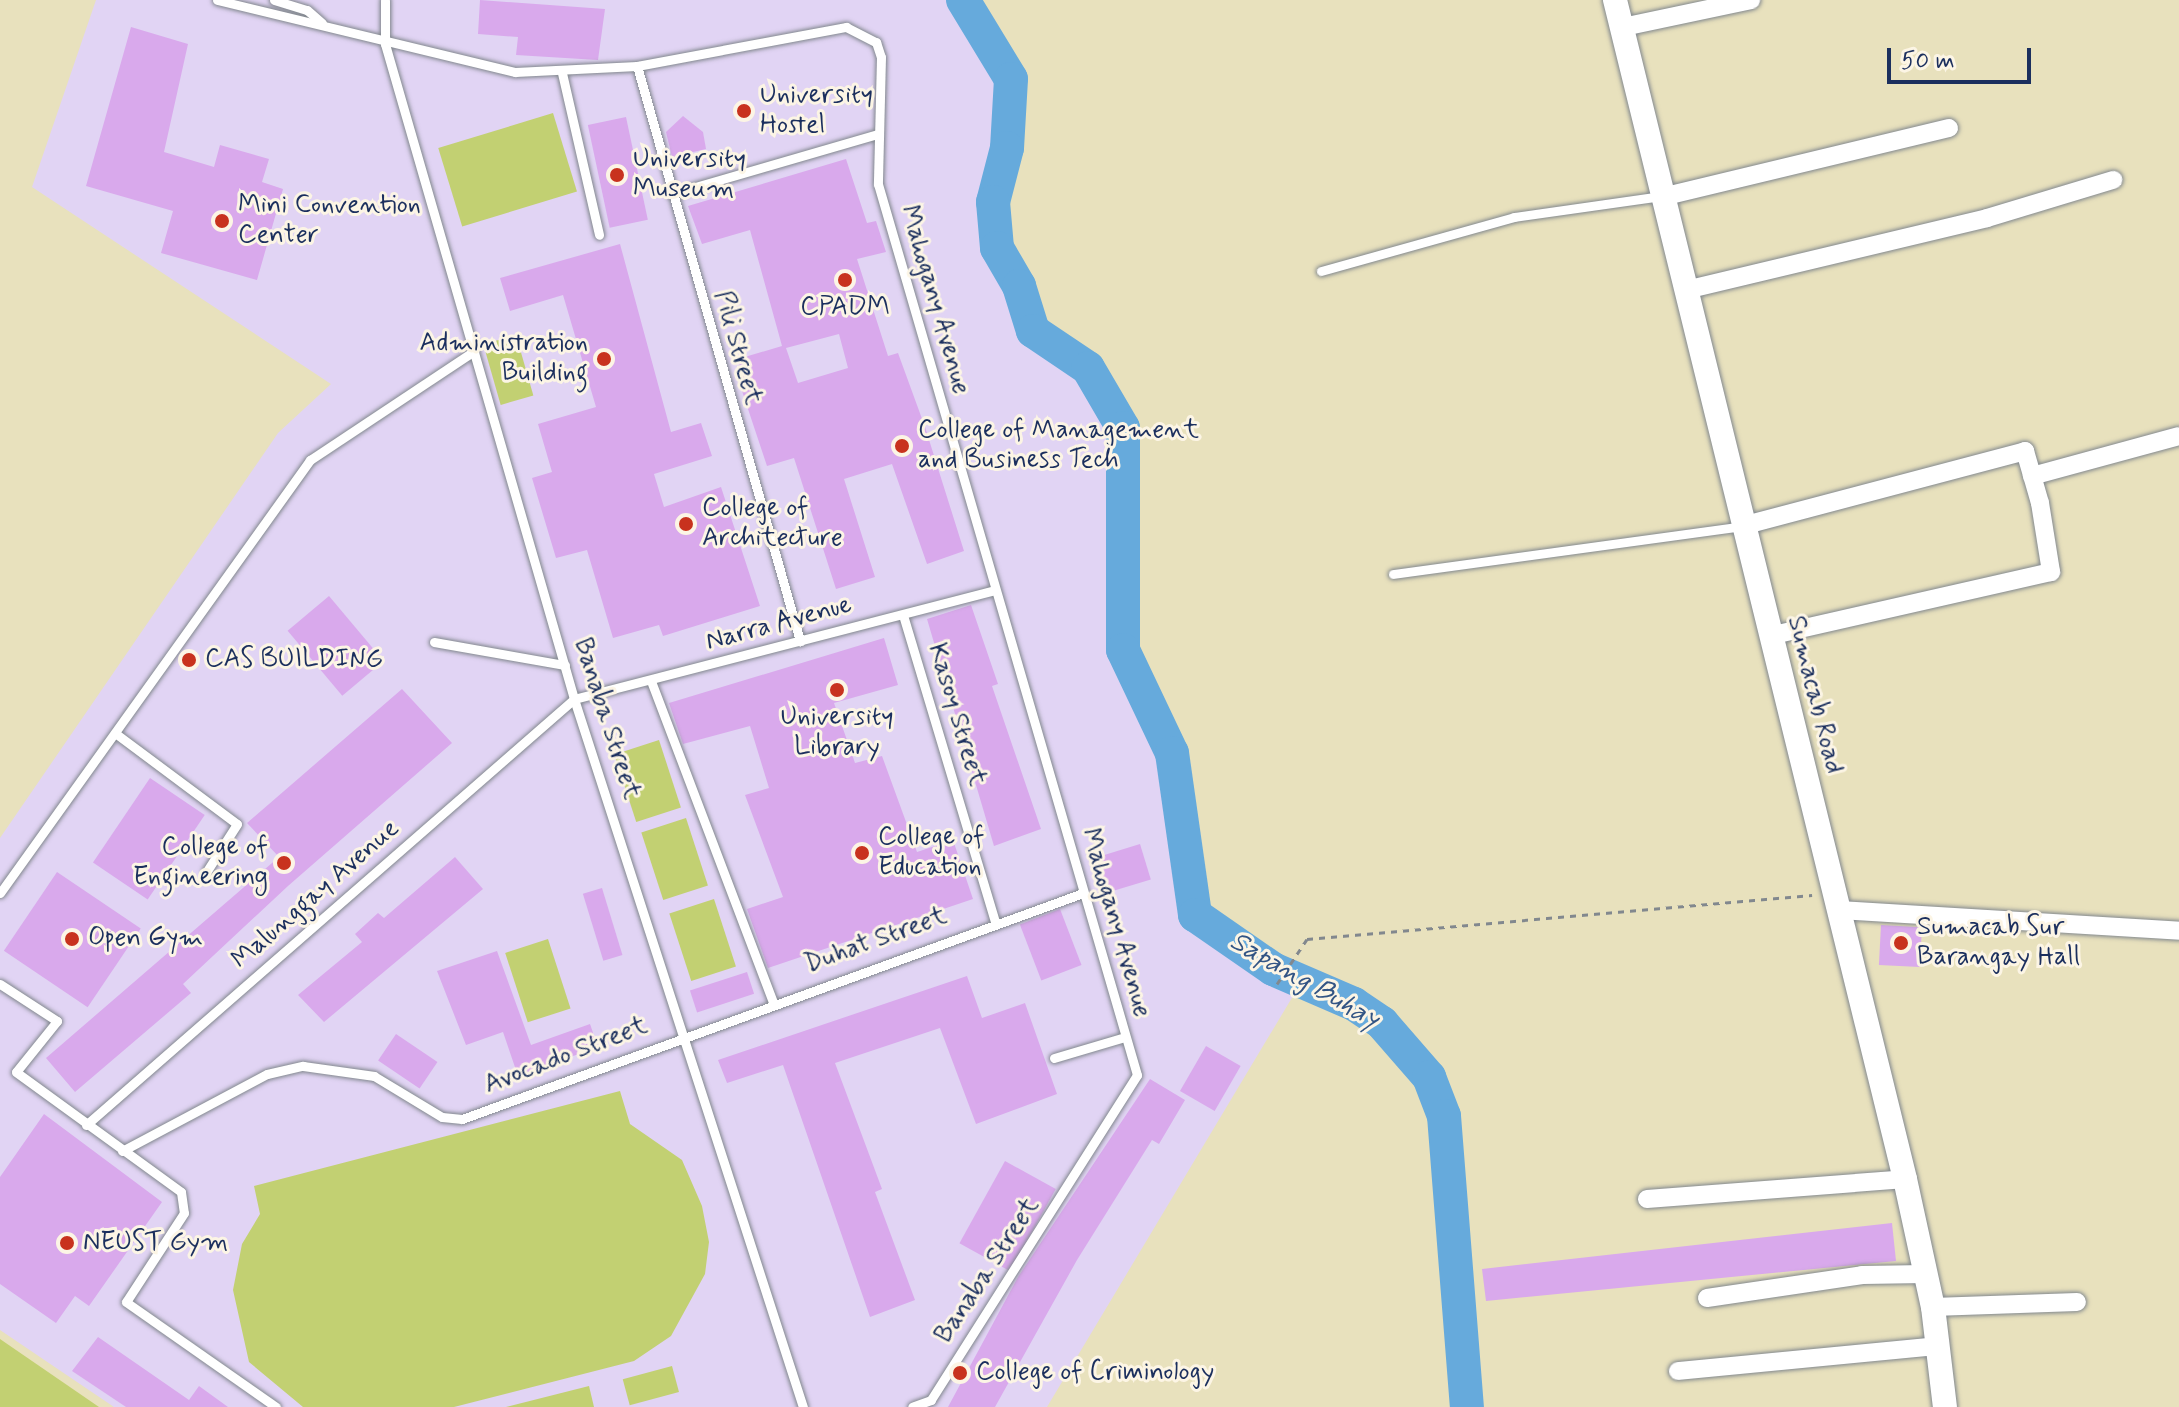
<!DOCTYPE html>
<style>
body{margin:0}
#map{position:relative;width:2179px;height:1407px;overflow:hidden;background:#e8e1bd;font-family:Mynerve,sans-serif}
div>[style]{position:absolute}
.built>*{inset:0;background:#e1d4f4}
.green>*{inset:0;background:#c2d072;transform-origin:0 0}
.river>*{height:34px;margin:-17px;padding:0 17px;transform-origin:17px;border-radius:17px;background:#66aadc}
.building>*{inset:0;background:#d9a9ec;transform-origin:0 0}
.path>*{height:3px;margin-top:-1.5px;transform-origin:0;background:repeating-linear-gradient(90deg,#82888e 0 6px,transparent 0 12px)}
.roads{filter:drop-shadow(0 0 2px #82888e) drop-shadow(0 0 2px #82888e)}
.service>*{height:9px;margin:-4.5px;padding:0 4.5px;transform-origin:4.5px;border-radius:4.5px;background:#fff}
.minor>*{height:18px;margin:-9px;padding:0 9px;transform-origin:9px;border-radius:9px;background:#fff}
.secondary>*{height:24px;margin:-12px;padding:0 12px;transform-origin:12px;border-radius:12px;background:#fff}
.dots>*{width:22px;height:22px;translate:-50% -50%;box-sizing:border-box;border:4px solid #fcf5e5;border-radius:50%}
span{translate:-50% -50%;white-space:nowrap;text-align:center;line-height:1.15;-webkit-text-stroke:6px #fcf5e5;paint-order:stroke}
.poi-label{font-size:26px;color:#1b2f5e}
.left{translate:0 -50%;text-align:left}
.right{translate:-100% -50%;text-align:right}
.street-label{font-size:26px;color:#1b2f5e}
.water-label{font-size:28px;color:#325484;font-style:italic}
.scale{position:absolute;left:1887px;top:48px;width:144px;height:36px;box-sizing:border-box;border:4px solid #1b2f5e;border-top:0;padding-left:10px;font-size:24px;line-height:28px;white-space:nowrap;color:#1b2f5e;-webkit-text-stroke:6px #fcf5e5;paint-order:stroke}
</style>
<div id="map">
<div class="built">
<div style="clip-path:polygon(96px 0,963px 0,1011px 79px,1007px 148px,993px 202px,997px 248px,1019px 286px,1033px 331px,1088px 368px,1123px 428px,1123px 650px,1172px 753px,1195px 915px,1273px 969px,1302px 981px,1047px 1407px,114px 1407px,0 1330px,0 838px,278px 433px,331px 384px,32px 187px)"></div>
</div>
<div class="green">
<div style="left:553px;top:113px;width:82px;height:120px;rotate:73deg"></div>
<div style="left:516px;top:335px;width:63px;height:34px;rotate:74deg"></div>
<div style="left:659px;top:740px;width:71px;height:47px;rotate:72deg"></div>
<div style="left:686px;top:818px;width:71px;height:47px;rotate:72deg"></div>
<div style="left:714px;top:899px;width:71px;height:47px;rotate:72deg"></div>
<div style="left:548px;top:939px;width:73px;height:45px;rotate:72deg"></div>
<div style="clip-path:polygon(620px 1091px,630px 1124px,682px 1160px,702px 1206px,709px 1242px,705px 1274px,671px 1336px,634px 1361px,454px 1407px,303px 1407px,249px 1362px,233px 1290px,242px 1244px,260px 1214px,254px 1186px)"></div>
<div style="clip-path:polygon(0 1339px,99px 1407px,0 1407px)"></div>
<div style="left:672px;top:1366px;width:27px;height:51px;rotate:75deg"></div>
<div style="clip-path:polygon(589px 1386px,594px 1407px,506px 1407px)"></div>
</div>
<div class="river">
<div style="left:963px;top:0;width:92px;rotate:58.7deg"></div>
<div style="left:1011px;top:79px;width:69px;rotate:93.3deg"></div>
<div style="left:1007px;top:148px;width:56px;rotate:104.5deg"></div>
<div style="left:993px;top:202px;width:46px;rotate:85deg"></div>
<div style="left:997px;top:248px;width:44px;rotate:59.9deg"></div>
<div style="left:1019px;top:286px;width:47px;rotate:72.7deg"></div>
<div style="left:1033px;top:331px;width:66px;rotate:33.9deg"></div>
<div style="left:1088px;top:368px;width:69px;rotate:59.7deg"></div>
<div style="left:1123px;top:428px;width:222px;rotate:90deg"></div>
<div style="left:1123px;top:650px;width:114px;rotate:64.6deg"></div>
<div style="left:1172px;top:753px;width:164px;rotate:81.9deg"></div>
<div style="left:1195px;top:915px;width:95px;rotate:34.7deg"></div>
<div style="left:1273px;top:969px;width:88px;rotate:23.4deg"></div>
<div style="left:1354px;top:1004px;width:34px;rotate:34deg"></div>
<div style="left:1382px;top:1023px;width:72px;rotate:49deg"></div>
<div style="left:1429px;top:1077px;width:42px;rotate:69deg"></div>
<div style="left:1444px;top:1116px;width:292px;rotate:85.5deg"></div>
</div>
<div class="building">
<div style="clip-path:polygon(480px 0,605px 9px,598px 60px,516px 55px,518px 37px,478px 34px)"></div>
<div style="clip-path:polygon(131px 27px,188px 44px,164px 152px,214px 167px,220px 145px,269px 159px,262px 182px,283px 189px,257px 280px,161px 253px,173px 211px,86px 186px)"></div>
<div style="clip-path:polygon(683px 116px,703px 132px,706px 149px,672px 157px,666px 132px)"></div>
<div style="left:626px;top:117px;width:105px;height:39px;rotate:78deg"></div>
<div style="clip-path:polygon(evenodd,846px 159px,867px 223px,876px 221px,886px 252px,857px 259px,888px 356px,898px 353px,925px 427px,964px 551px,927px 564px,892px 464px,844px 479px,875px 577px,836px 589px,794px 458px,767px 466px,740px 385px,744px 383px,738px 359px,782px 346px,750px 230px,702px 244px,688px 206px,846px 159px,839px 334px,848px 368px,798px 383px,786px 348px,839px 334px)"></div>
<div style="clip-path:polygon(620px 244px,671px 432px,701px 423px,712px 456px,654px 474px,664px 507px,721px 487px,760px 606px,663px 636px,659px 625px,613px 638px,587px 550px,556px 558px,532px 478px,552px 472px,538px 424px,596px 407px,563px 295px,510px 311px,500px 278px)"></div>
<div style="left:329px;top:596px;width:85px;height:54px;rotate:50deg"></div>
<div style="clip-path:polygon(971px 605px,998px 684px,992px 686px,1041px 829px,994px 846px,927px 619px)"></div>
<div style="clip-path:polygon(884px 638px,898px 685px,834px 703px,855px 763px,882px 756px,917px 852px,953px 840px,973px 899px,768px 968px,747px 909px,783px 897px,745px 795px,769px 788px,750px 726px,683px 744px,669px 703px)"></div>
<div style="clip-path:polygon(402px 689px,452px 743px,288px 886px,183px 984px,191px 993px,75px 1092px,46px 1058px,279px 857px,247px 823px)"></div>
<div style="left:150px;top:778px;width:66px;height:102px;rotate:34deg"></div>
<div style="left:1140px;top:844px;width:37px;height:45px;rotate:73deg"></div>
<div style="clip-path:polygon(455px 857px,483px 889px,324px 1022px,298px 995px,362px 942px,355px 934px,378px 913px,384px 918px)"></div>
<div style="left:57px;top:872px;width:101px;height:95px;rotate:34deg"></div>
<div style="left:602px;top:888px;width:70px;height:20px;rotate:73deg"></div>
<div style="left:1060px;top:909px;width:60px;height:43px;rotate:69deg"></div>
<div style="left:1881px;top:925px;width:41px;height:40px;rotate:3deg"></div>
<div style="clip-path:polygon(497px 951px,531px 1045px,590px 1024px,598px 1047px,518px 1076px,503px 1032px,466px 1045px,437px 971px)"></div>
<div style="left:747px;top:972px;width:23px;height:60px;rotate:72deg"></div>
<div style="clip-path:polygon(967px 976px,982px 1018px,1025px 1003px,1057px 1094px,976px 1124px,940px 1028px,835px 1063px,882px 1189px,875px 1192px,915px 1300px,870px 1317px,783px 1065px,727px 1083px,718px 1060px)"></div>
<div style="left:396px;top:1034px;width:50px;height:32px;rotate:34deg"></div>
<div style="left:1206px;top:1046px;width:40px;height:52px;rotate:30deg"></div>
<div style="clip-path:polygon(1150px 1079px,1185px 1100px,1159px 1144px,1152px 1140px,1077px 1260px,995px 1407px,948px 1407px,1018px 1277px)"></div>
<div style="clip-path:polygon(44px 1114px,162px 1202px,89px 1306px,75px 1296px,56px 1323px,0 1284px,0 1177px)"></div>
<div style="left:1005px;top:1161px;width:58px;height:94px;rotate:29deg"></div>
<div style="clip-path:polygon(1892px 1223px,1896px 1261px,1486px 1301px,1482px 1269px)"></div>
<div style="clip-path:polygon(98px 1337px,189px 1400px,199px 1386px,228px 1407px,126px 1407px,72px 1371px)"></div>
</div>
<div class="path">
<div style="left:1277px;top:984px;width:54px;rotate:-56.3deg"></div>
<div style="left:1307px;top:939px;width:507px;rotate:-4.98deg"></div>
</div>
<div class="roads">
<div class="service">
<div style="left:217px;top:0;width:307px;rotate:13.6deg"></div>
<div style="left:515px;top:72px;width:122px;rotate:-2.8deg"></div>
<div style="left:637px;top:66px;width:213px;rotate:-10.6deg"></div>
<div style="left:846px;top:27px;width:34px;rotate:27deg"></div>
<div style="left:876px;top:42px;width:16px;rotate:72deg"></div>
<div style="left:881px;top:57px;width:127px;rotate:91.4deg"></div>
<div style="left:878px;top:184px;width:928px;rotate:73.79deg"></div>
<div style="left:1137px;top:1075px;width:385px;rotate:122.4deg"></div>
<div style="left:931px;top:1400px;width:20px;rotate:160deg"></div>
<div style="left:274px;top:0;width:34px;rotate:17deg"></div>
<div style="left:307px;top:10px;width:20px;rotate:41deg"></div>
<div style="left:385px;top:0;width:44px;rotate:90deg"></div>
<div style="left:385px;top:44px;width:682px;rotate:73.9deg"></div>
<div style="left:574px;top:699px;width:744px;rotate:72.08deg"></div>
<div style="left:637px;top:66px;width:598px;rotate:74.17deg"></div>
<div style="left:562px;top:73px;width:166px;rotate:77.1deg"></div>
<div style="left:671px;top:194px;width:216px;rotate:-16.2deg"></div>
<div style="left:1321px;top:271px;width:200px;rotate:-15.6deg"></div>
<div style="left:1514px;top:217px;width:148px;rotate:-8.1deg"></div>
<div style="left:1393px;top:574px;width:352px;rotate:-7.8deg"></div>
<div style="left:903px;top:615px;width:320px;rotate:73.3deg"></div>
<div style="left:434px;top:642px;width:133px;rotate:10deg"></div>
<div style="left:651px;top:681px;width:344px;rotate:69.2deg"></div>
<div style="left:115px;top:733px;width:152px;rotate:36.7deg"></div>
<div style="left:237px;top:824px;width:56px;rotate:122.6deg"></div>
<div style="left:0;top:893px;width:533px;rotate:-54.4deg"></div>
<div style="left:310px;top:460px;width:197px;rotate:-33.6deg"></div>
<div style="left:0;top:984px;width:68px;rotate:33deg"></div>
<div style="left:57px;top:1021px;width:65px;rotate:128.8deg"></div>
<div style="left:16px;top:1072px;width:204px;rotate:36deg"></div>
<div style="left:181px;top:1192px;width:21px;rotate:82deg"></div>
<div style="left:184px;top:1213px;width:106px;rotate:123.1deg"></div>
<div style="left:126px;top:1302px;width:183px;rotate:35deg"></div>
<div style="left:1054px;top:1058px;width:74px;rotate:-16.5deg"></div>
<div style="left:86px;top:1125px;width:648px;rotate:-41.12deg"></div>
<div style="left:574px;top:699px;width:434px;rotate:-14.5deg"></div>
<div style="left:122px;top:1151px;width:164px;rotate:-28deg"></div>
<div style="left:267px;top:1074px;width:37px;rotate:-13deg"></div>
<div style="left:303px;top:1066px;width:72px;rotate:8deg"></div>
<div style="left:374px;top:1076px;width:79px;rotate:31.1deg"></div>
<div style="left:442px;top:1117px;width:20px;rotate:6deg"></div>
<div style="left:462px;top:1119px;width:661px;rotate:-20deg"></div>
</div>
<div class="minor">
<div style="left:1623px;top:27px;width:131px;rotate:-11.9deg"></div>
<div style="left:1666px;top:196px;width:291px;rotate:-13.5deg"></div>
<div style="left:1690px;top:289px;width:305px;rotate:-13.4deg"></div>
<div style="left:1987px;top:218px;width:132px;rotate:-16.8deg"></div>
<div style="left:2032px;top:476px;width:152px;rotate:-15.2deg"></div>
<div style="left:1742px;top:526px;width:293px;rotate:-14.8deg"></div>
<div style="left:2025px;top:451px;width:54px;rotate:73.9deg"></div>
<div style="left:2040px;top:503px;width:70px;rotate:80.9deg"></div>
<div style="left:2051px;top:572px;width:288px;rotate:167.2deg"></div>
<div style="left:1840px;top:910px;width:340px;rotate:3.5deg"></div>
<div style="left:1647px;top:1199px;width:259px;rotate:-4.4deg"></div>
<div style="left:1707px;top:1298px;width:157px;rotate:-8.4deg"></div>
<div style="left:1862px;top:1275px;width:64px;rotate:-0.9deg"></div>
<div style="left:1933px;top:1307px;width:144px;rotate:-2deg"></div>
<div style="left:1678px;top:1371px;width:261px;rotate:-5.5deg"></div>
</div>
<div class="secondary">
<div style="left:1615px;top:0;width:1214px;rotate:76.18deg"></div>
<div style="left:1905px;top:1179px;width:131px;rotate:77.7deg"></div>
<div style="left:1933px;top:1307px;width:101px;rotate:83.2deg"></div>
</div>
</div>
<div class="dots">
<div style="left:744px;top:111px;background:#c8321e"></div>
<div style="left:617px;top:175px;background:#c8321e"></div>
<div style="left:222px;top:221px;background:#c8321e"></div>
<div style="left:845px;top:280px;background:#c8321e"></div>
<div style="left:604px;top:359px;background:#c8321e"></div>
<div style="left:902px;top:446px;background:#c8321e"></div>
<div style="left:686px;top:524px;background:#c8321e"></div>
<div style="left:189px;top:660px;background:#c8321e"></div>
<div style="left:837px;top:690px;background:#c8321e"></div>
<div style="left:862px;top:853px;background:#c8321e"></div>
<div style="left:284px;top:863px;background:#c8321e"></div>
<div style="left:72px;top:939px;background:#c8321e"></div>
<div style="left:1901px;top:943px;background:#c8321e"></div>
<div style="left:67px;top:1243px;background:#c8321e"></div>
<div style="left:960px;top:1373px;background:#c8321e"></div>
</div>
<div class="poi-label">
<span class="left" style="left:760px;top:111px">University<br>Hostel</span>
<span class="left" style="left:633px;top:175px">University<br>Museum</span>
<span class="left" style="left:238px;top:221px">Mini Convention<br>Center</span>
<span style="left:845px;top:308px">CPADM</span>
<span class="right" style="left:588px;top:359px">Administration<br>Building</span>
<span class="left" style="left:918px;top:446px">College of Management<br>and Business Tech</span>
<span class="left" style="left:702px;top:524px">College of<br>Architecture</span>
<span class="left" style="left:205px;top:660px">CAS BUILDING</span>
<span style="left:837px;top:733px">University<br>Library</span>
<span class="left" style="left:878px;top:853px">College of<br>Education</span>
<span class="right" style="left:268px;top:863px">College of<br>Engineering</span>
<span class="left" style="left:1917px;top:943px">Sumacab Sur<br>Barangay Hall</span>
<span class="left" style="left:88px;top:939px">Open Gym</span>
<span class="left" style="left:83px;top:1243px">NEUST Gym</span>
<span class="left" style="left:976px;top:1373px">College of Criminology</span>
</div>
<div class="street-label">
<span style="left:934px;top:300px;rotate:74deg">Mahogany Avenue</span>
<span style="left:737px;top:348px;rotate:74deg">Pili Street</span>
<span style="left:779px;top:624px;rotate:-15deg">Narra Avenue</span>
<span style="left:1814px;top:695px;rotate:76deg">Sumacab Road</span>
<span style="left:956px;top:715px;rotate:73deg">Kasoy Street</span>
<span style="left:606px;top:719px;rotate:72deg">Banaba Street</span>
<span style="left:316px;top:895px;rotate:-41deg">Malunggay Avenue</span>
<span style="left:1115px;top:923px;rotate:74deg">Mahogany Avenue</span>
<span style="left:876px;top:941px;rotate:-20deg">Duhat Street</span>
<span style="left:566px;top:1056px;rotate:-21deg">Avocado Street</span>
<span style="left:988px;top:1271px;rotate:-57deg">Banaba Street</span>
</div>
<div class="water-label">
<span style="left:1304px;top:981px;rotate:30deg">Sapang Buhay</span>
</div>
<div class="scale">50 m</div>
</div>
